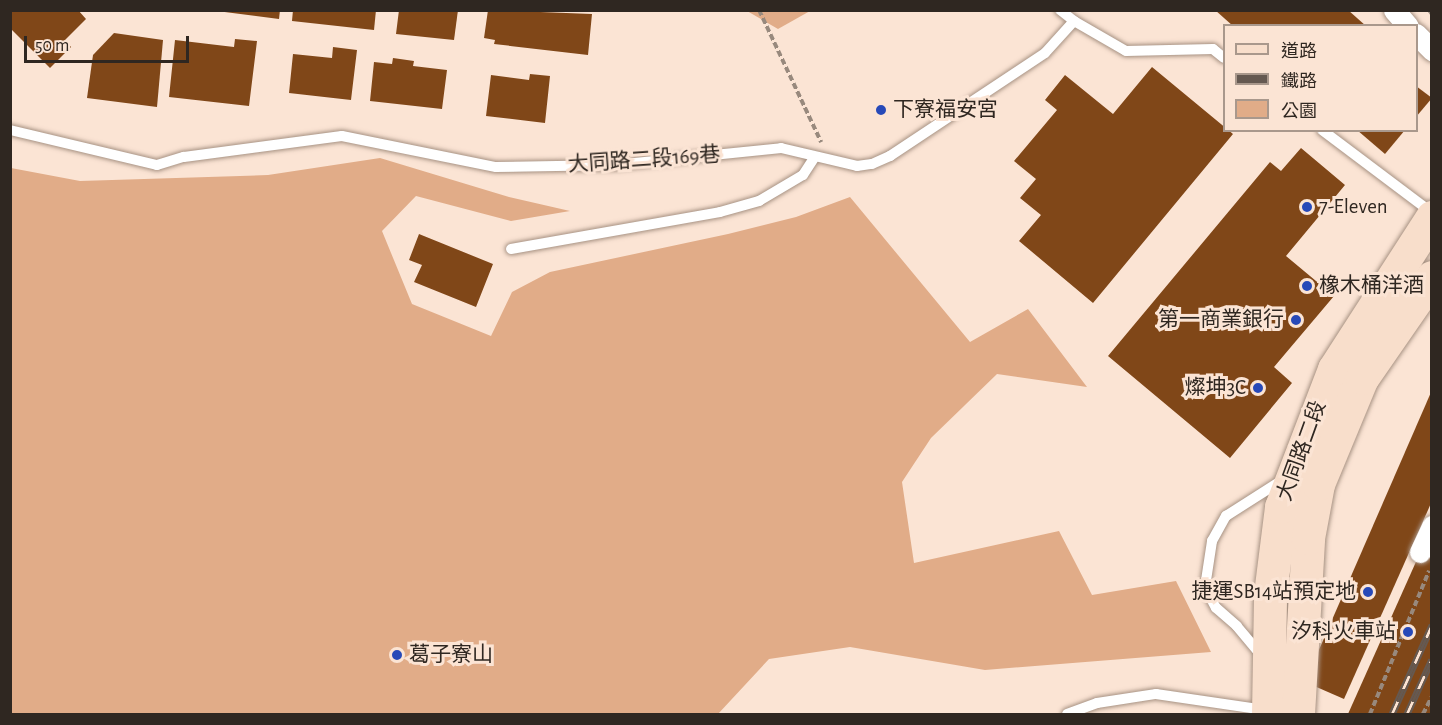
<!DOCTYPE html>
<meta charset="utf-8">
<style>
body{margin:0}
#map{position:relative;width:1442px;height:725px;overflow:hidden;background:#fbe4d4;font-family:"Alegreya Sans","Noto Sans TC",sans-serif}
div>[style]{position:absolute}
.green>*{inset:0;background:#e1ac88}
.building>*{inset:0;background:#804718}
.path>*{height:4px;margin-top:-2px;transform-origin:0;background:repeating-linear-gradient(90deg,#98897d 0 6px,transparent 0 9px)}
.roads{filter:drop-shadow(0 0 2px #a79283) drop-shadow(0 0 2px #a79283)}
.lane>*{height:10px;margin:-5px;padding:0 5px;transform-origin:5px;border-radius:5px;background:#fff}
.street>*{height:21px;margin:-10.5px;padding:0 10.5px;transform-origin:10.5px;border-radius:10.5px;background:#fff}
.primary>*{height:33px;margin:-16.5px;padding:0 16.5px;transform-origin:16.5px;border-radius:16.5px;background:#f8decb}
.rail>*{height:7px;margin-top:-3.5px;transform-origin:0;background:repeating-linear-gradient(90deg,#fbe4d4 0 14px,#655951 0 28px);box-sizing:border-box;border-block:2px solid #655951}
.dots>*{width:16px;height:16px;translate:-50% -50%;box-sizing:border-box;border:3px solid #fbe4d4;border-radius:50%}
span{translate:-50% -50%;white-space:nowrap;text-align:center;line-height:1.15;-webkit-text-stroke:6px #fbe4d4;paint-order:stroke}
.poi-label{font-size:21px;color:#2f2721}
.left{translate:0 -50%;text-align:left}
.right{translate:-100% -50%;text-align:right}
.street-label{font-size:21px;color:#2f2721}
.frame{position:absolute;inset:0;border:12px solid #2f2721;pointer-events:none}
.legend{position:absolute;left:1223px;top:24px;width:195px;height:108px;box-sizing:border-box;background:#fbe4d4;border:2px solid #a9988c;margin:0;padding:8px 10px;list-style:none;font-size:18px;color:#2f2721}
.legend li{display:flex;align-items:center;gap:12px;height:30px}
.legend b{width:30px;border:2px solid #a9988c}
.scale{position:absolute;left:24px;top:36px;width:165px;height:27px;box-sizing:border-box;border:3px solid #2f2721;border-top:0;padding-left:8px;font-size:18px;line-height:21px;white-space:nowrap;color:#2f2721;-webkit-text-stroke:4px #fbe4d4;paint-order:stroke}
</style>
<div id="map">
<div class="green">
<div style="clip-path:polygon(747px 11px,810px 11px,778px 29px)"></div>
<div style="clip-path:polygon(380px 158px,509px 197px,570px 211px,511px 221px,416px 196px,382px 231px,412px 304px,491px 336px,512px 292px,550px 272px,728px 234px,796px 217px,850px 197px,970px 342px,1028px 309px,1087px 387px,997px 374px,931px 438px,902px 482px,914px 563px,1059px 531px,1092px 595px,1176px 581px,1211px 652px,985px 670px,850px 647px,769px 659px,718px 714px,11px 714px,11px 168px,80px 181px,268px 175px)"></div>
</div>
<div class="building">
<div style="clip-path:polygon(10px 10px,78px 10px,86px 19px,65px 40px,71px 47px,50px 68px,10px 28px)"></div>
<div style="clip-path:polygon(209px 10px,280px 10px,279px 19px)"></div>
<div style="clip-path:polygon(293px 10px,376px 10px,374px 30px,292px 21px)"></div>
<div style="clip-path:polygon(399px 10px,458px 10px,454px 40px,396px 34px)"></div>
<div style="clip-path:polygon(488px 10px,592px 14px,588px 55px,494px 44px,495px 40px,484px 38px)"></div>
<div style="clip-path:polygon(1215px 10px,1348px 10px,1366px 26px,1233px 26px)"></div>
<div style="clip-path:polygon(114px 33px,163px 40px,157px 107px,87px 98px,93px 55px)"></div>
<div style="clip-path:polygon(235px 39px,257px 41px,249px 106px,169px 97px,175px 40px,234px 47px)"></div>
<div style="clip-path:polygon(333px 47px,357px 50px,351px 100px,289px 93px,293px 54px,332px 58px)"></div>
<div style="clip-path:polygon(393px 58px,414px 61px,413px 66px,447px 70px,442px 109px,370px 101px,374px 62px,392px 64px)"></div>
<div style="clip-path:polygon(1152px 67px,1233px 134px,1093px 303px,1019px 241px,1041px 215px,1020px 198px,1036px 179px,1014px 161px,1057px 110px,1045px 100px,1065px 75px,1113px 114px)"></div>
<div style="clip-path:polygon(530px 74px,550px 76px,545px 123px,486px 116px,491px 75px,529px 80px)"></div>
<div style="clip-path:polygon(1416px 86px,1432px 98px,1416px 117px)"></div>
<div style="clip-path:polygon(1357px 130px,1405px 130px,1385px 154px)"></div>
<div style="clip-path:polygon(1301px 148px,1345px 185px,1286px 256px,1334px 296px,1274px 367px,1292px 383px,1230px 458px,1108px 356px,1270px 162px,1281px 171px)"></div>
<div style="clip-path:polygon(419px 234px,493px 264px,476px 307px,414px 282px,422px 265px,409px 260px)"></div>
<div style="clip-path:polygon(1432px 390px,1432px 501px,1344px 699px,1305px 682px)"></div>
<div style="clip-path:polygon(1432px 526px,1432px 711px,1430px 714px,1348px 714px)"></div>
</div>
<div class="path">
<div style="left:759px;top:10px;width:146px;rotate:64.8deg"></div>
<div style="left:1429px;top:10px;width:5px;rotate:53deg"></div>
<div style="left:1370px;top:714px;width:155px;rotate:-67.6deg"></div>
<div style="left:1423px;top:714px;width:20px;rotate:-63deg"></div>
</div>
<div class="roads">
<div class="lane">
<div style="left:1060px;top:10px;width:18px;rotate:38deg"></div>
<div style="left:10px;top:130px;width:151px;rotate:13.4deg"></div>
<div style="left:157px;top:165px;width:28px;rotate:-17deg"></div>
<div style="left:184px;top:157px;width:159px;rotate:-7.6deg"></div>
<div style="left:342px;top:136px;width:157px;rotate:11.4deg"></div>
<div style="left:496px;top:167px;width:119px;rotate:-1deg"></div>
<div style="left:615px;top:165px;width:167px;rotate:-5.8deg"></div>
<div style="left:781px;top:148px;width:78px;rotate:13.3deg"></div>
<div style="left:857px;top:166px;width:15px;rotate:-8deg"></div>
<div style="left:872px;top:164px;width:20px;rotate:-24deg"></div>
<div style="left:890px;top:156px;width:186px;rotate:-33.6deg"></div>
<div style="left:1045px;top:53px;width:43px;rotate:-47.8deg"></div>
<div style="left:1074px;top:21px;width:60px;rotate:30deg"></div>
<div style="left:1126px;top:51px;width:87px;rotate:-1.3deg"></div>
<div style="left:1213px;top:49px;width:14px;rotate:39deg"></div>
<div style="left:1322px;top:130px;width:136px;rotate:37deg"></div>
<div style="left:511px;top:249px;width:212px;rotate:-10deg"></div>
<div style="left:720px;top:212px;width:41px;rotate:-15.8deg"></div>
<div style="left:759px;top:201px;width:51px;rotate:-30.6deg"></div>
<div style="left:803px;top:175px;width:20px;rotate:-57deg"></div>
<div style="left:1261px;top:655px;width:38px;rotate:-130deg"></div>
<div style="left:1237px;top:626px;width:28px;rotate:-139deg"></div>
<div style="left:1216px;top:608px;width:24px;rotate:-118deg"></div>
<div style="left:1205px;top:587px;width:47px;rotate:-81.3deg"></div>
<div style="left:1212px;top:541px;width:29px;rotate:-61deg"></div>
<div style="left:1226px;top:516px;width:65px;rotate:-32.5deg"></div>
<div style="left:1067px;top:714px;width:32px;rotate:-20deg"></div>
<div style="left:1097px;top:703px;width:60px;rotate:-8.7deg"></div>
<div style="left:1156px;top:694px;width:110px;rotate:8.4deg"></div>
</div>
<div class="street">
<div style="left:1394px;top:10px;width:21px;rotate:49deg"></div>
<div style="left:1416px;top:34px;width:23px;rotate:45deg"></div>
<div style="left:1420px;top:552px;width:29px;rotate:-65deg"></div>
</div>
<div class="primary">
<div style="left:1268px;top:714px;width:120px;rotate:-89deg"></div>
<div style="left:1270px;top:594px;width:88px;rotate:-82.8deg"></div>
<div style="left:1281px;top:507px;width:148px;rotate:-69deg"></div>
<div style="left:1334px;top:369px;width:181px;rotate:-57.2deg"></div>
<div style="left:1298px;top:714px;width:176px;rotate:-86.7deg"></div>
<div style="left:1308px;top:538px;width:55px;rotate:-79.5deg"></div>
<div style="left:1318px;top:484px;width:115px;rotate:-67.5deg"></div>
<div style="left:1362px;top:378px;width:123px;rotate:-55.3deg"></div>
</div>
</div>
<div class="rail">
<div style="left:1392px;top:714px;width:98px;rotate:-65.8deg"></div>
<div style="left:1407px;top:714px;width:60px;rotate:-65.6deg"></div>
</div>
<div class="dots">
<div style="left:881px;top:110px;background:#2749b8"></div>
<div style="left:1307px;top:207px;background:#2749b8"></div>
<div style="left:1307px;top:286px;background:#2749b8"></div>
<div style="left:1296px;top:320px;background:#2749b8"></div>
<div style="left:1258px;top:388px;background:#2749b8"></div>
<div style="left:1368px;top:592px;background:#2749b8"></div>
<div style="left:1408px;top:632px;background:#2749b8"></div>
<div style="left:397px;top:655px;background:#2749b8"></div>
</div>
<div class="poi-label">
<span class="left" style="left:893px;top:110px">下寮福安宮</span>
<span class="left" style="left:1319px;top:207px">7-Eleven</span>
<span class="left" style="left:1319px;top:286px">橡木桶洋酒</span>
<span class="right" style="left:1284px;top:320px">第一商業銀行</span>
<span class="right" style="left:1246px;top:388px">燦坤3C</span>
<span class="right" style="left:1356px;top:592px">捷運SB14站預定地</span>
<span class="right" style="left:1396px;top:632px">汐科火車站</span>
<span class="left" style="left:409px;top:655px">葛子寮山</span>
</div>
<div class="street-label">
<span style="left:644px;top:160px;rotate:-4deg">大同路二段169巷</span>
<span style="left:1302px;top:451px;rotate:-70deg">大同路二段</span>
</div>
<div class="frame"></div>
<ul class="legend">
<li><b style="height:8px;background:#f8decb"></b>道路</li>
<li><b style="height:8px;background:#655951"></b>鐵路</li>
<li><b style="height:16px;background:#e1ac88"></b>公園</li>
</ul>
<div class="scale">50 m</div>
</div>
